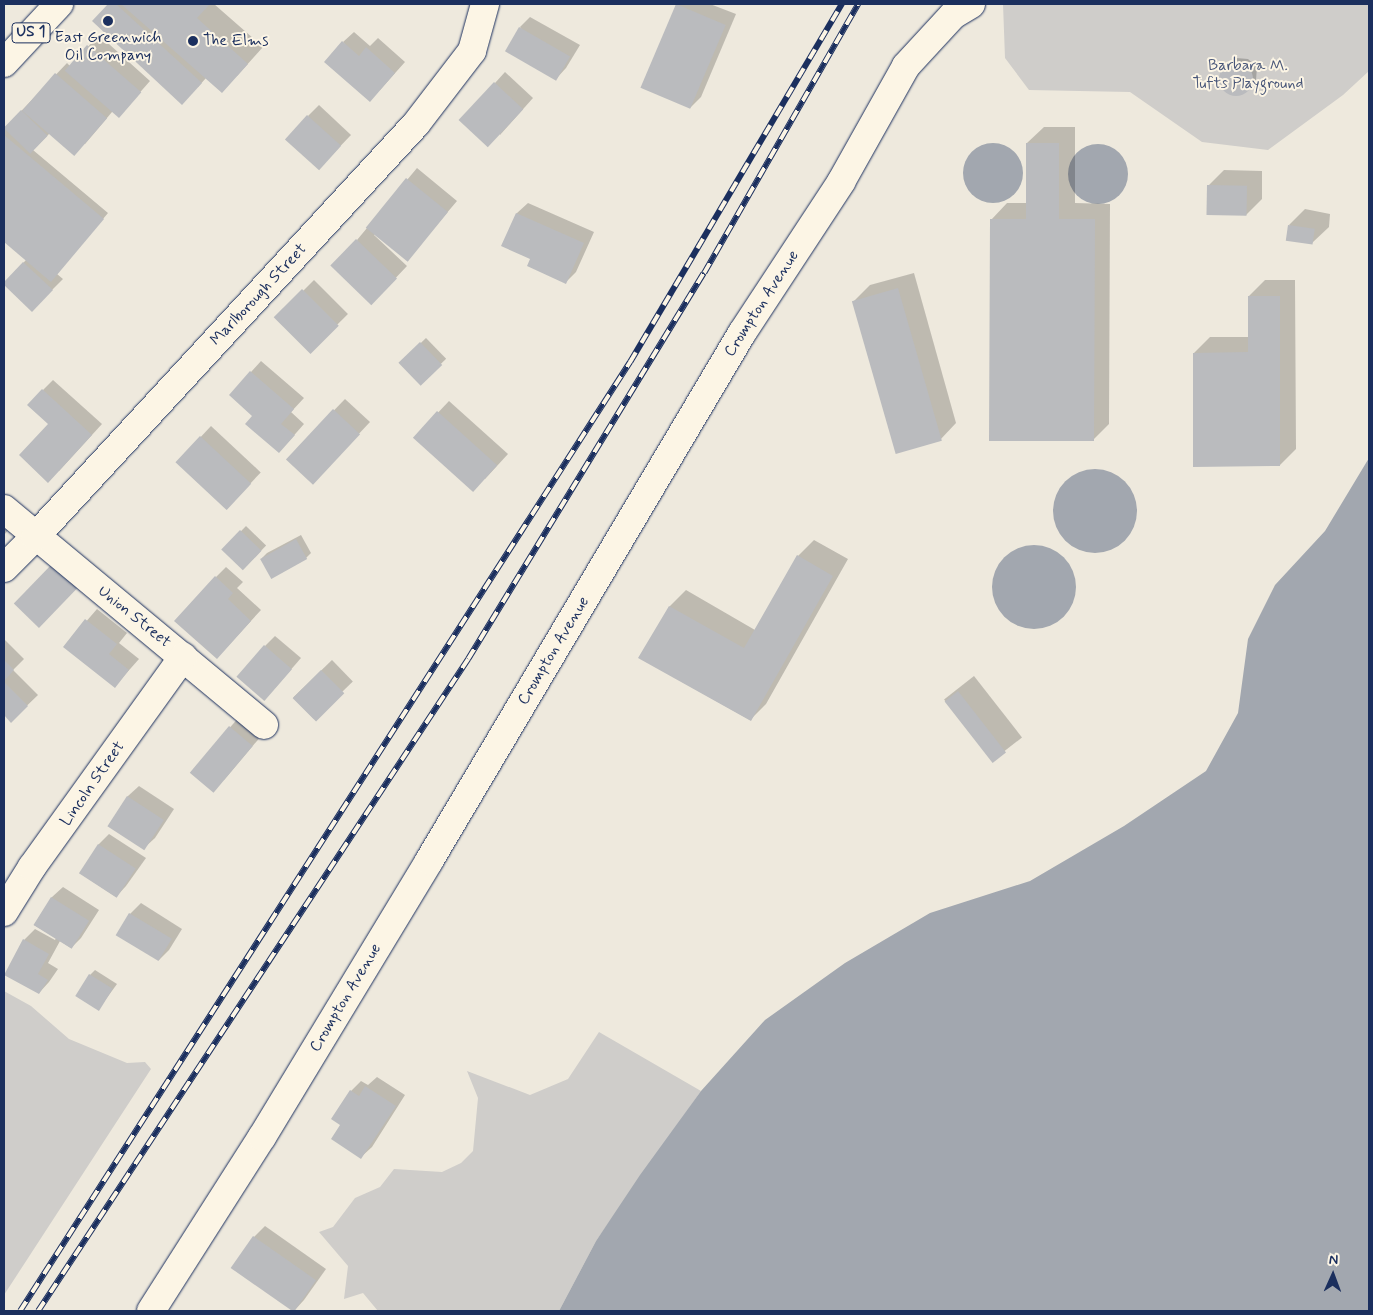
<!DOCTYPE html>
<style>
body{margin:0}
#map{position:relative;width:1373px;height:1315px;overflow:hidden;background:#eee9dd;font-family:Mynerve,sans-serif}
div>[style]{position:absolute}
.green>*{inset:0;background:#cfcdca}
.water>*{inset:0;background:#a2a7af}
.round{border-radius:50%}
.shadow>*{inset:0;background:#0003;transform-origin:0 0}
.building>*{inset:0;background:#babbbe;transform-origin:0 0}
.roads{filter:drop-shadow(0 0 1px #1b2f5e) drop-shadow(0 0 1px #1b2f5e)}
.minor>*{height:28px;margin:-14px;padding:0 14px;transform-origin:14px;border-radius:14px;background:#fcf5e5}
.major>*{height:28px;margin:-14px;padding:0 14px;transform-origin:14px;border-radius:14px;background:#fcf5e5}
.rail>*{height:5.5px;margin-top:-2.75px;transform-origin:0;background:repeating-linear-gradient(90deg,#fcf5e5 0 11px,#1b2f5e 0 22px);box-sizing:border-box;border-block:1px solid #1b2f5e}
.dots>*{width:14px;height:14px;translate:-50% -50%;box-sizing:border-box;border:2px solid #fcf5e5;border-radius:50%}
span{translate:-50% -50%;white-space:nowrap;text-align:center;line-height:1.15;-webkit-text-stroke:4px #fcf5e5;paint-order:stroke}
.shield-label span{padding:1px 4px;background:#fcf5e5;border:1px solid;border-radius:4px;-webkit-text-stroke-width:0}
.shield-label{font-size:15px;color:#1b2f5e;font-weight:700}
.poi-label{font-size:16px;color:#1b2f5e}
.left{translate:0 -50%;text-align:left}
.park-label{font-size:16px;color:#485679}
.street-label{font-size:16px;color:#1b2f5e}
.frame{position:absolute;inset:0;border:5px solid #1b2f5e;pointer-events:none}
.north{position:absolute;left:1308px;top:1250px;width:50px;height:50px;-webkit-text-stroke:4px #fcf5e5;paint-order:stroke;rotate:2deg;font-size:14px;font-weight:700;line-height:20px;text-align:center;color:#1b2f5e}
.north::after{content:'';display:block;margin:auto;width:18px;height:22px;background:#1b2f5e;clip-path:polygon(50% 0,100% 100%,50% 72%,0 100%)}
</style>
<div id="map">
<div class="green">
<div style="clip-path:polygon(1003px 4px,1369px 4px,1369px 71px,1343px 95px,1268px 150px,1202px 142px,1130px 92px,1029px 90px,1005px 58px)"></div>
<div style="clip-path:polygon(4px 991px,31px 1006px,69px 1039px,127px 1063px,145px 1062px,151px 1069px,4px 1295px)"></div>
<div style="clip-path:polygon(599px 1032px,701px 1091px,596px 1241px,559px 1311px,378px 1311px,363px 1293px,344px 1299px,348px 1266px,319px 1232px,333px 1227px,355px 1198px,380px 1187px,394px 1169px,442px 1172px,461px 1163px,473px 1151px,478px 1098px,467px 1071px,530px 1095px,568px 1079px)"></div>
</div>
<div class="water">
<div class="round" style="left:963px;top:143px;width:60px;height:60px"></div>
<div class="round" style="left:1068px;top:144px;width:60px;height:60px"></div>
<div style="clip-path:polygon(1369px 458px,1369px 1311px,559px 1311px,596px 1241px,640px 1175px,701px 1091px,765px 1020px,845px 963px,930px 913px,1030px 881px,1124px 826px,1206px 771px,1238px 713px,1248px 639px,1275px 585px,1325px 531px)"></div>
<div class="round" style="left:1053px;top:469px;width:84px;height:84px"></div>
<div class="round" style="left:992px;top:545px;width:84px;height:84px"></div>
</div>
<div class="shadow">
<div style="clip-path:polygon(110px 4px,214px 4px,263px 47px,237px 76px,206px 78px,198px 87px,93px 21px)"></div>
<div style="clip-path:polygon(678px 4px,710px 4px,736px 14px,701px 97px,690px 108px)"></div>
<div style="clip-path:polygon(530px 17px,580px 45px,566px 68px,556px 79px,520px 27px)"></div>
<div style="clip-path:polygon(354px 32px,370px 46px,378px 38px,405px 62px,380px 90px,343px 42px)"></div>
<div style="clip-path:polygon(99px 35px,150px 81px,128px 106px,112px 112px,85px 144px,50px 133px,33px 150px,108px 213px,57px 274px,63px 279px,32px 310px,4px 283px,26px 260px,4px 241px,4px 126px,6px 127px,67px 63px,70px 66px)"></div>
<div style="clip-path:polygon(1236px 58px,1248px 59px,1257px 67px,1256px 80px,1242px 94px,1229px 94px,1221px 85px,1221px 72px)"></div>
<div style="clip-path:polygon(505px 72px,533px 98px,500px 135px,495px 83px)"></div>
<div style="clip-path:polygon(319px 105px,351px 135px,329px 158px,308px 116px)"></div>
<div style="clip-path:polygon(1044px 127px,1075px 127px,1075px 203px,1110px 204px,1109px 424px,1093px 440px,991px 220px,1007px 203px,1027px 203px,1027px 143px)"></div>
<div style="clip-path:polygon(417px 168px,457px 201px,407px 260px,375px 234px,374px 235px,407px 266px,372px 303px,357px 240px)"></div>
<div style="clip-path:polygon(1224px 170px,1262px 171px,1262px 199px,1246px 215px,1208px 186px)"></div>
<div style="clip-path:polygon(528px 203px,594px 232px,576px 272px,566px 282px,531px 258px,503px 246px,517px 213px)"></div>
<div style="clip-path:polygon(1305px 209px,1330px 214px,1329px 227px,1312px 243px,1289px 225px)"></div>
<div style="clip-path:polygon(914px 273px,956px 423px,940px 440px,854px 301px,870px 285px)"></div>
<div style="left:314px;top:280px;width:48px;height:54px;rotate:45deg"></div>
<div style="clip-path:polygon(1265px 280px,1295px 280px,1296px 449px,1280px 465px,1194px 353px,1210px 337px,1249px 337px,1249px 296px)"></div>
<div style="left:426px;top:338px;width:29px;height:35px;rotate:46deg"></div>
<div style="clip-path:polygon(261px 361px,304px 398px,291px 412px,304px 424px,289px 441px,254px 415px,251px 372px)"></div>
<div style="clip-path:polygon(53px 380px,102px 424px,59px 471px,43px 390px)"></div>
<div style="clip-path:polygon(345px 399px,370px 422px,324px 471px,288px 458px)"></div>
<div style="clip-path:polygon(449px 401px,508px 454px,485px 479px,415px 437px)"></div>
<div style="left:211px;top:426px;width:68px;height:50px;rotate:43deg"></div>
<div style="clip-path:polygon(4px 508px,17px 520px,4px 535px)"></div>
<div style="left:246px;top:526px;width:28px;height:33px;rotate:44deg"></div>
<div style="clip-path:polygon(301px 535px,311px 553px,306px 558px,262px 558px,267px 553px)"></div>
<div style="clip-path:polygon(814px 540px,848px 559px,766px 704px,750px 720px,640px 658px,670px 606px,686px 590px,755px 630px,798px 556px)"></div>
<div style="clip-path:polygon(226px 567px,243px 582px,237px 588px,261px 610px,227px 647px,216px 577px)"></div>
<div style="clip-path:polygon(97px 609px,127px 633px,119px 643px,139px 659px,115px 686px,65px 646px)"></div>
<div style="clip-path:polygon(275px 636px,301px 658px,275px 688px,265px 646px)"></div>
<div style="clip-path:polygon(4px 639px,24px 659px,13px 670px,38px 695px,11px 721px,4px 713px)"></div>
<div style="left:332px;top:660px;width:30px;height:54px;rotate:46deg"></div>
<div style="left:974px;top:676px;width:78px;height:38px;rotate:52deg"></div>
<div style="clip-path:polygon(240px 716px,262px 735px,224px 780px,191px 772px)"></div>
<div style="clip-path:polygon(139px 786px,174px 809px,155px 838px,144px 848px,109px 825px,128px 796px)"></div>
<div style="clip-path:polygon(109px 834px,146px 858px,126px 886px,116px 897px,80px 873px,99px 844px)"></div>
<div style="clip-path:polygon(63px 887px,99px 910px,81px 938px,71px 948px,60px 941px,48px 963px,58px 969px,49px 982px,39px 993px,24px 940px,35px 929px,55px 940px,56px 938px,34px 925px,52px 897px)"></div>
<div style="clip-path:polygon(141px 903px,182px 929px,169px 950px,159px 960px,130px 914px)"></div>
<div style="clip-path:polygon(95px 970px,117px 984px,98px 1010px,90px 975px)"></div>
<div style="clip-path:polygon(377px 1077px,405px 1095px,372px 1147px,361px 1157px,351px 1091px,361px 1081px,368px 1085px)"></div>
<div style="clip-path:polygon(265px 1226px,326px 1269px,304px 1300px,294px 1311px,232px 1268px,254px 1237px)"></div>
</div>
<div class="building">
<div style="clip-path:polygon(108px 4px,116px 4px,202px 83px,182px 105px,92px 21px)"></div>
<div style="clip-path:polygon(121px 4px,210px 4px,197px 18px,248px 64px,222px 93px)"></div>
<div style="left:676px;top:4px;width:54px;height:91px;rotate:23deg"></div>
<div style="left:519px;top:27px;width:59px;height:28px;rotate:30deg"></div>
<div style="clip-path:polygon(342px 41px,359px 56px,366px 47px,395px 73px,370px 102px,324px 62px)"></div>
<div style="left:87px;top:45px;width:72px;height:34px;rotate:41deg"></div>
<div class="round" style="left:1219px;top:62px;width:34px;height:34px"></div>
<div style="left:55px;top:73px;width:69px;height:50px;rotate:41deg"></div>
<div style="left:494px;top:82px;width:40px;height:52px;rotate:43deg"></div>
<div style="left:21px;top:110px;width:37px;height:25px;rotate:44deg"></div>
<div style="left:307px;top:115px;width:46px;height:33px;rotate:42deg"></div>
<div style="clip-path:polygon(4px 135px,104px 219px,51px 282px,4px 242px)"></div>
<div style="clip-path:polygon(1026px 143px,1059px 143px,1059px 219px,1095px 219px,1094px 441px,989px 441px,990px 219px,1026px 219px)"></div>
<div style="left:406px;top:178px;width:54px;height:64px;rotate:39deg"></div>
<div style="left:1207px;top:185px;width:40px;height:30px;rotate:1deg"></div>
<div style="clip-path:polygon(516px 213px,584px 243px,566px 284px,527px 266px,530px 259px,501px 246px)"></div>
<div style="left:1288px;top:225px;width:27px;height:16px;rotate:8deg"></div>
<div style="left:356px;top:239px;width:57px;height:37px;rotate:44deg"></div>
<div style="clip-path:polygon(23px 262px,53px 290px,32px 312px,4px 285px,4px 282px)"></div>
<div style="left:898px;top:288px;width:159px;height:48px;rotate:74deg"></div>
<div style="left:302px;top:289px;width:52px;height:40px;rotate:45deg"></div>
<div style="clip-path:polygon(1248px 296px,1280px 296px,1280px 466px,1193px 467px,1193px 353px,1248px 352px)"></div>
<div style="left:420px;top:342px;width:32px;height:30px;rotate:46deg"></div>
<div style="clip-path:polygon(250px 371px,294px 409px,281px 424px,295px 435px,279px 453px,245px 424px,252px 416px,229px 395px)"></div>
<div style="clip-path:polygon(42px 389px,92px 435px,48px 483px,19px 455px,48px 424px,27px 405px)"></div>
<div style="left:333px;top:409px;width:37px;height:69px;rotate:43deg"></div>
<div style="left:437px;top:411px;width:81px;height:36px;rotate:42deg"></div>
<div style="left:200px;top:436px;width:70px;height:36px;rotate:43deg"></div>
<div style="left:240px;top:530px;width:30px;height:27px;rotate:44deg"></div>
<div style="left:296px;top:539px;width:23px;height:41px;rotate:61deg"></div>
<div style="clip-path:polygon(797px 555px,833px 576px,751px 721px,638px 658px,669px 606px,744px 648px)"></div>
<div style="left:52px;top:564px;width:35px;height:55px;rotate:44deg"></div>
<div style="clip-path:polygon(215px 576px,233px 593px,228px 599px,251px 621px,217px 659px,174px 621px)"></div>
<div style="clip-path:polygon(85px 619px,117px 644px,109px 654px,129px 670px,115px 688px,63px 647px)"></div>
<div style="left:264px;top:645px;width:37px;height:42px;rotate:41deg"></div>
<div style="clip-path:polygon(4px 660px,14px 670px,4px 681px)"></div>
<div style="left:321px;top:670px;width:33px;height:40px;rotate:45deg"></div>
<div style="clip-path:polygon(4px 682px,28px 706px,11px 723px,4px 715px)"></div>
<div style="left:958px;top:691px;width:78px;height:17px;rotate:52deg"></div>
<div style="left:229px;top:726px;width:31px;height:61px;rotate:40deg"></div>
<div style="left:127px;top:796px;width:44px;height:36px;rotate:33deg"></div>
<div style="left:98px;top:844px;width:45px;height:35px;rotate:33deg"></div>
<div style="left:51px;top:897px;width:45px;height:33px;rotate:32deg"></div>
<div style="left:129px;top:913px;width:50px;height:26px;rotate:31deg"></div>
<div style="clip-path:polygon(23px 939px,49px 954px,38px 974px,48px 980px,39px 994px,4px 975px)"></div>
<div style="left:89px;top:974px;width:28px;height:26px;rotate:32deg"></div>
<div style="clip-path:polygon(365px 1086px,396px 1106px,361px 1159px,331px 1139px,340px 1125px,331px 1119px,350px 1090px,359px 1096px)"></div>
<div style="left:253px;top:1236px;width:77px;height:39px;rotate:35deg"></div>
</div>
<div class="roads">
<div class="minor">
<div style="left:4px;top:509px;width:338px;rotate:39.7deg"></div>
<div style="left:4px;top:568px;width:44px;rotate:-45deg"></div>
<div style="left:35px;top:537px;width:562px;rotate:-47.31deg"></div>
<div style="left:416px;top:124px;width:92px;rotate:-52.5deg"></div>
<div style="left:472px;top:51px;width:49px;rotate:-74.5deg"></div>
<div style="left:4px;top:912px;width:53px;rotate:-58.1deg"></div>
<div style="left:32px;top:867px;width:259px;rotate:-54.3deg"></div>
<div style="left:151px;top:1311px;width:206px;rotate:-57.5deg"></div>
<div style="left:262px;top:1137px;width:323px;rotate:-58.8deg"></div>
<div style="left:429px;top:861px;width:614px;rotate:-59.34deg"></div>
<div style="left:742px;top:333px;width:181px;rotate:-56.7deg"></div>
<div style="left:841px;top:182px;width:133px;rotate:-60.7deg"></div>
<div style="left:906px;top:66px;width:69px;rotate:-47.3deg"></div>
<div style="left:953px;top:15px;width:21px;rotate:-31deg"></div>
</div>
<div class="major">
<div style="left:4px;top:63px;width:81px;rotate:-47deg"></div>
</div>
</div>
<div class="rail">
<div style="left:20px;top:1311px;width:1128px;rotate:-57.27deg"></div>
<div style="left:630px;top:362px;width:416px;rotate:-59.4deg"></div>
<div style="left:38px;top:1311px;width:781px;rotate:-56.59deg"></div>
<div style="left:468px;top:659px;width:452px;rotate:-58.6deg"></div>
<div style="left:704px;top:273px;width:310px;rotate:-60.2deg"></div>
</div>
<div class="dots">
<div style="left:108px;top:21px;background:#1b2f5e"></div>
<div style="left:193px;top:41px;background:#1b2f5e"></div>
</div>
<div class="shield-label">
<span style="left:31px;top:33px">US 1</span>
</div>
<div class="poi-label">
<span style="left:108px;top:47px">East Greenwich<br>Oil Company</span>
<span class="left" style="left:203px;top:41px">The Elms</span>
</div>
<div class="park-label">
<span style="left:1248px;top:75px">Barbara M.<br>Tufts Playground</span>
</div>
<div class="street-label">
<span style="left:259px;top:295px;rotate:-47deg">Marlborough Street</span>
<span style="left:762px;top:304px;rotate:-57deg">Crompton Avenue</span>
<span style="left:134px;top:617px;rotate:39deg">Union Street</span>
<span style="left:554px;top:651px;rotate:-59deg">Crompton Avenue</span>
<span style="left:93px;top:784px;rotate:-55deg">Lincoln Street</span>
<span style="left:346px;top:998px;rotate:-59deg">Crompton Avenue</span>
</div>
<div class="frame"></div>
<div class="north">N</div>
</div>
